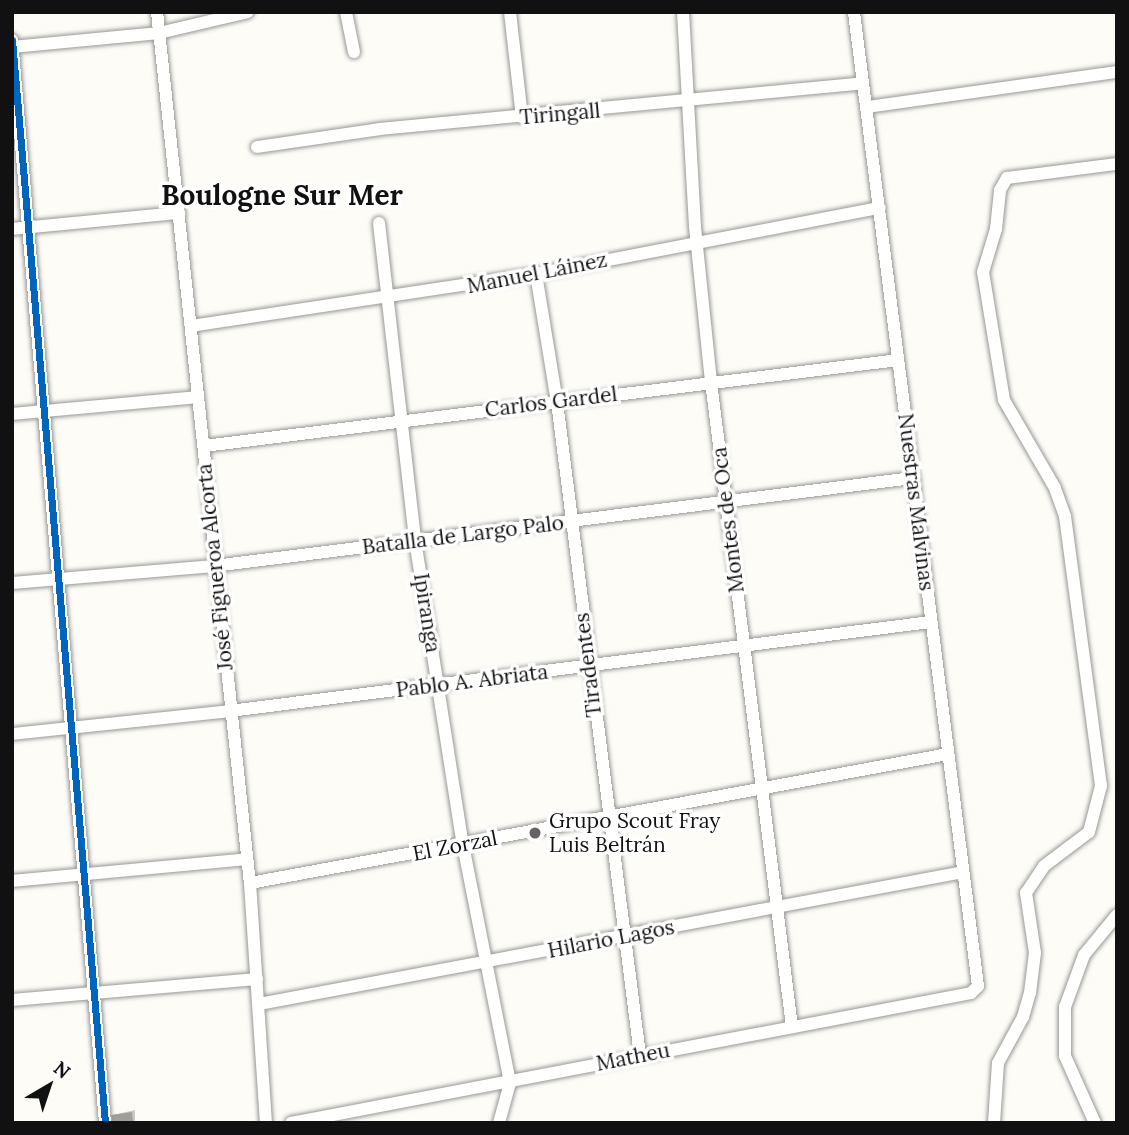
<!DOCTYPE html>
<meta charset="utf-8">
<style>
body{margin:0}
#map{position:relative;width:1129px;height:1135px;overflow:hidden;background:#fdfcf7;font-family:Lora,serif}
div>[style]{position:absolute}
.shadow>*{inset:0;background:#0003}
.building>*{inset:0;background:#a19f9c}
.roads{filter:drop-shadow(0 0 2px #979795) drop-shadow(0 0 2px #979795)}
.minor>*{height:12px;margin:-6px;padding:0 6px;transform-origin:6px;border-radius:6px;background:#fffffe}
.bus-1>*{height:7px;margin:-3.5px;padding:0 3.5px;transform-origin:3.5px;border-radius:3.5px;background:#0065bd}
.dots>*{width:19px;height:19px;translate:-50% -50%;box-sizing:border-box;border:4px solid #fff;border-radius:50%}
span{translate:-50% -50%;white-space:nowrap;text-align:center;line-height:1.15;-webkit-text-stroke:7px #fff;paint-order:stroke}
.street-label{font-size:21px;color:#111}
.poi-label{font-size:21px;color:#111}
.left{translate:0 -50%;text-align:left}
.district-label{font-size:28px;color:#111;font-weight:700}
.frame{position:absolute;inset:0;border:14px solid #111;pointer-events:none}
.north{position:absolute;left:14px;top:1051px;width:70px;height:70px;-webkit-text-stroke:5px #fff;paint-order:stroke;rotate:39deg;font-size:19px;font-weight:700;line-height:28px;text-align:center;color:#111}
.north::after{content:'';display:block;margin:auto;width:24px;height:32px;background:#111;clip-path:polygon(50% 0,100% 100%,50% 72%,0 100%)}
</style>
<div id="map">
<div class="shadow">
<div style="clip-path:polygon(135px 1110px,135px 1123px,117px 1123px,113px 1115px)"></div>
</div>
<div class="building">
<div style="clip-path:polygon(132px 1112px,133px 1123px,112px 1123px,111px 1115px)"></div>
</div>
<div class="roads">
<div class="minor">
<div style="left:157px;top:12px;width:876px;rotate:83.91deg"></div>
<div style="left:250px;top:883px;width:241px;rotate:86.2deg"></div>
<div style="left:346px;top:12px;width:41px;rotate:78.7deg"></div>
<div style="left:510px;top:12px;width:106px;rotate:83.5deg"></div>
<div style="left:683px;top:12px;width:215px;rotate:86.8deg"></div>
<div style="left:695px;top:227px;width:156px;rotate:84.1deg"></div>
<div style="left:711px;top:382px;width:650px;rotate:82.84deg"></div>
<div style="left:12px;top:40px;width:1087px;rotate:85.09deg"></div>
<div style="left:12px;top:47px;width:148px;rotate:-5.4deg"></div>
<div style="left:159px;top:33px;width:91px;rotate:-13.3deg"></div>
<div style="left:867px;top:107px;width:252px;rotate:-8deg"></div>
<div style="left:257px;top:147px;width:124px;rotate:-8.3deg"></div>
<div style="left:380px;top:129px;width:485px;rotate:-5.4deg"></div>
<div style="left:379px;top:223px;width:319px;rotate:83.5deg"></div>
<div style="left:415px;top:540px;width:309px;rotate:81.1deg"></div>
<div style="left:463px;top:845px;width:243px;rotate:78.8deg"></div>
<div style="left:510px;top:1083px;width:41px;rotate:105.4deg"></div>
<div style="left:12px;top:229px;width:168px;rotate:-5.5deg"></div>
<div style="left:536px;top:274px;width:130px;rotate:80.7deg"></div>
<div style="left:557px;top:402px;width:658px;rotate:82.76deg"></div>
<div style="left:191px;top:326px;width:349px;rotate:-8.6deg"></div>
<div style="left:536px;top:274px;width:350px;rotate:-10.9deg"></div>
<div style="left:12px;top:414px;width:187px;rotate:-5.2deg"></div>
<div style="left:204px;top:446px;width:699px;rotate:-7.06deg"></div>
<div style="left:12px;top:583px;width:203px;rotate:-4.8deg"></div>
<div style="left:214px;top:566px;width:705px;rotate:-7.18deg"></div>
<div style="left:12px;top:734px;width:219px;rotate:-6deg"></div>
<div style="left:230px;top:711px;width:707px;rotate:-7.24deg"></div>
<div style="left:12px;top:881px;width:236px;rotate:-5.3deg"></div>
<div style="left:250px;top:883px;width:710px;rotate:-10.47deg"></div>
<div style="left:12px;top:1000px;width:246px;rotate:-4.9deg"></div>
<div style="left:259px;top:1004px;width:716px;rotate:-10.62deg"></div>
<div style="left:291px;top:1123px;width:692px;rotate:-10.82deg"></div>
<div style="left:971px;top:993px;width:10px;rotate:-45deg"></div>
<div style="left:978px;top:986px;width:982px;rotate:-97.26deg"></div>
<div style="left:994px;top:1123px;width:60px;rotate:-86.2deg"></div>
<div style="left:998px;top:1063px;width:52px;rotate:-61.5deg"></div>
<div style="left:1023px;top:1017px;width:25px;rotate:-74deg"></div>
<div style="left:1030px;top:993px;width:40px;rotate:-82.9deg"></div>
<div style="left:1035px;top:953px;width:61px;rotate:-98.5deg"></div>
<div style="left:1026px;top:893px;width:32px;rotate:-56deg"></div>
<div style="left:1044px;top:866px;width:56px;rotate:-37.1deg"></div>
<div style="left:1089px;top:832px;width:48px;rotate:-75.4deg"></div>
<div style="left:1101px;top:786px;width:272px;rotate:-97.6deg"></div>
<div style="left:1065px;top:516px;width:30px;rotate:-110deg"></div>
<div style="left:1055px;top:488px;width:102px;rotate:-120.1deg"></div>
<div style="left:1004px;top:400px;width:130px;rotate:-99.3deg"></div>
<div style="left:983px;top:272px;width:45px;rotate:-73.2deg"></div>
<div style="left:996px;top:229px;width:39px;rotate:-84deg"></div>
<div style="left:1000px;top:190px;width:14px;rotate:-60deg"></div>
<div style="left:1007px;top:178px;width:111px;rotate:-7.3deg"></div>
<div style="left:1095px;top:1123px;width:73px;rotate:-114.1deg"></div>
<div style="left:1065px;top:1056px;width:49px;rotate:-90deg"></div>
<div style="left:1065px;top:1007px;width:55px;rotate:-69.9deg"></div>
<div style="left:1084px;top:955px;width:52px;rotate:-50.5deg"></div>
</div>
</div>
<div class="bus-1">
<div style="left:12px;top:40px;width:1087px;rotate:85.09deg"></div>
</div>
<div class="dots">
<div style="left:535px;top:833px;background:#646362"></div>
</div>
<div class="street-label">
<span style="left:560px;top:114px;rotate:-5deg">Tiringall</span>
<span style="left:537px;top:273px;rotate:-11deg">Manuel Láinez</span>
<span style="left:551px;top:402px;rotate:-7deg">Carlos Gardel</span>
<span style="left:916px;top:502px;rotate:83deg">Nuestras Malvinas</span>
<span style="left:728px;top:520px;rotate:-97deg">Montes de Oca</span>
<span style="left:463px;top:535px;rotate:-7deg">Batalla de Largo Palo</span>
<span style="left:215px;top:567px;rotate:-96deg">José Figueroa Alcorta</span>
<span style="left:427px;top:613px;rotate:81deg">Ipiranga</span>
<span style="left:588px;top:665px;rotate:-97deg">Tiradentes</span>
<span style="left:472px;top:681px;rotate:-7deg">Pablo A. Abriata</span>
<span style="left:455px;top:846px;rotate:-11deg">El Zorzal</span>
<span style="left:611px;top:939px;rotate:-11deg">Hilario Lagos</span>
<span style="left:633px;top:1057px;rotate:-11deg">Matheu</span>
</div>
<div class="poi-label">
<span class="left" style="left:549px;top:833px">Grupo Scout Fray<br>Luis Beltrán</span>
</div>
<div class="district-label">
<span style="left:282px;top:195px">Boulogne Sur Mer</span>
</div>
<div class="frame"></div>
<div class="north">N</div>
</div>
